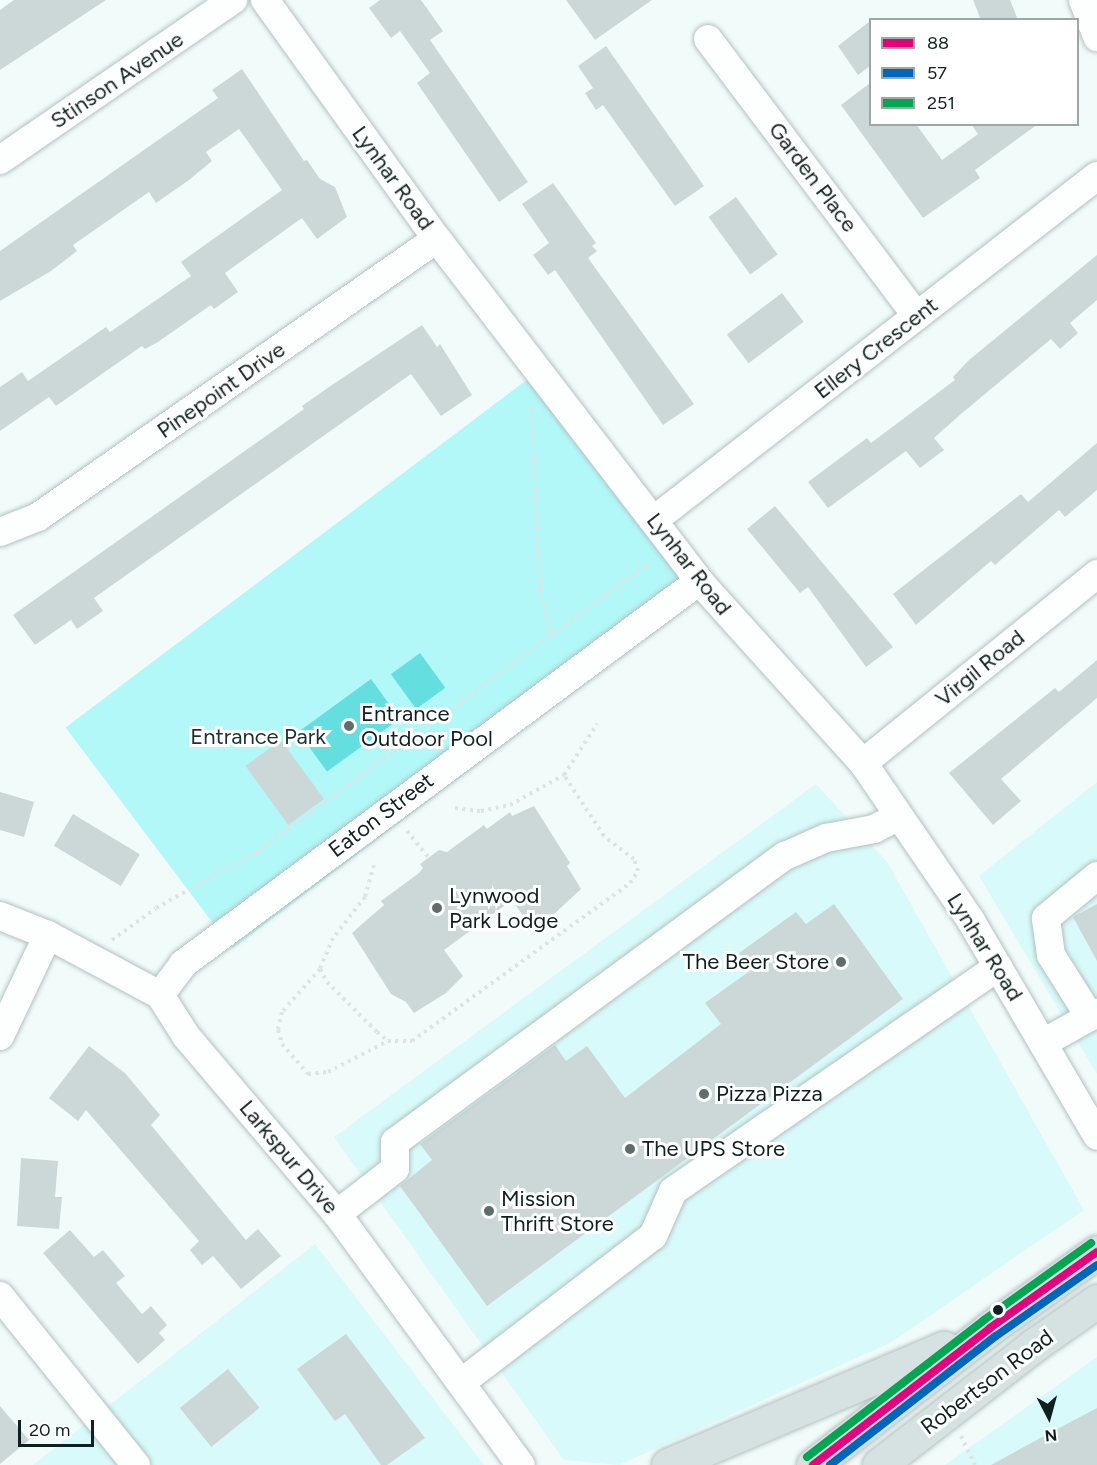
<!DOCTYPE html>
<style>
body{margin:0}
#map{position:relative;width:1097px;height:1465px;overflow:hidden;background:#f1fbfa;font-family:Figtree,sans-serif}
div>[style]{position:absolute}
.built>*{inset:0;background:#d8fafa}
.green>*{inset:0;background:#b2f8f8;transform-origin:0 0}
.water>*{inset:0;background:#64dedf;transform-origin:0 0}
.building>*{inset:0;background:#ccd8d8;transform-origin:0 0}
.path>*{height:4px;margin-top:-2px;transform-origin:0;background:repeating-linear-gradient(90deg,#dfe3e3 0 3px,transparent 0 7.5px)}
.roads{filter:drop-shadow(0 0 2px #b4c1c1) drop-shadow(0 0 2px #b4c1c1)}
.minor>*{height:28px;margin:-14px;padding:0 14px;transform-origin:14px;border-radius:14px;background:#fdfefe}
.major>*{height:33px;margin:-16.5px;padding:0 16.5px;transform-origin:16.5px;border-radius:16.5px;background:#d6e2e1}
.bus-1>*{height:8px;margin:-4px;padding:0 4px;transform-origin:4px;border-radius:4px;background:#e5007d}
.bus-2>*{height:8px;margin:-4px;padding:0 4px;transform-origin:4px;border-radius:4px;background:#0065bd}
.bus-3>*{height:8px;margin:-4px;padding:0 4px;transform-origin:4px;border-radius:4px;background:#00a651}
.dots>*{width:16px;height:16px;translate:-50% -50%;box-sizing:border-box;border:3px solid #fff;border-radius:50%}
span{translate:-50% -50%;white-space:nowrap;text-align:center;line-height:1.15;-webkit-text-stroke:6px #fff;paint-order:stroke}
.street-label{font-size:22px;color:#0f2020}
.poi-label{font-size:22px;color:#0f2020}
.left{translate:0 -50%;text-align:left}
.right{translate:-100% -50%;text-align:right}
.park-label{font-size:22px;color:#183232}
.legend{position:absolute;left:869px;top:18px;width:210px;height:108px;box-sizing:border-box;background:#fff;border:2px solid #9fa6a6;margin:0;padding:8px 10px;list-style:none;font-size:18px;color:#0f2020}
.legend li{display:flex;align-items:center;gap:12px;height:30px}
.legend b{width:30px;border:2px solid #9fa6a6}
.north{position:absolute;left:1019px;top:1387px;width:60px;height:60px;-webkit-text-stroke:4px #fff;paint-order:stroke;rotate:174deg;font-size:16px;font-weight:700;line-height:24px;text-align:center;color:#0f2020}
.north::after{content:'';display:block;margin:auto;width:21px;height:27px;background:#0f2020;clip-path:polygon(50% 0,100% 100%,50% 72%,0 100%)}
.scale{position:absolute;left:18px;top:1420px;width:76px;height:27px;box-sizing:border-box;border:3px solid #0f2020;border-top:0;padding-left:8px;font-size:18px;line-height:21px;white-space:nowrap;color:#0f2020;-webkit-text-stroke:4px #fff;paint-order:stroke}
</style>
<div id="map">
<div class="built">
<div style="clip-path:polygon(1097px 782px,1097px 1074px,979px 876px)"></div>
<div style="clip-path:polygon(816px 784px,887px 862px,1084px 1210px,890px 1343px,619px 1465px,564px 1460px,334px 1137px)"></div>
<div style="clip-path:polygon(315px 1244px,484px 1465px,33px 1465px)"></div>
<div style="clip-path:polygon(1097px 1357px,1097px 1465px,945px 1465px)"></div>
</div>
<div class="green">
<div style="left:532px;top:376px;width:277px;height:584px;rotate:53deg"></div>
</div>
<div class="water">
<div style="left:420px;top:653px;width:43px;height:36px;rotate:54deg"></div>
<div style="left:371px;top:679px;width:49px;height:90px;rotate:54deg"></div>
</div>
<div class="building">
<div style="clip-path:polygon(14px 0,106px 0,0 70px,0 10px)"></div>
<div style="clip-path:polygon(380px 0,421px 0,443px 31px,430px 40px,528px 182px,499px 202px,417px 83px,430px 73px,400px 31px,391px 38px,369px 8px)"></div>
<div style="clip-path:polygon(566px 0,652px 0,595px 40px)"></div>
<div style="clip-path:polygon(973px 0,1010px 0,1018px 20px,981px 20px)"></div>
<div style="clip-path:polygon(870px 21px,870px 66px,858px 75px,838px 46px)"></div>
<div style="clip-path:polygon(606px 46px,704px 186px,675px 206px,603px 105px,596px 110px,585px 93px,593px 88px,578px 66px)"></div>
<div style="clip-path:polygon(242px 69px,304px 161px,307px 160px,320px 179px,335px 187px,347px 217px,317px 239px,302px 218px,225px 273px,238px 292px,214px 309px,211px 305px,158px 342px,145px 349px,142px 346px,56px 406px,49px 397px,0 431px,0 387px,22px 372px,28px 381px,106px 327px,110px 332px,191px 276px,181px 262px,282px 190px,239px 129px,206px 152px,212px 161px,189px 180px,156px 203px,149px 192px,73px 245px,77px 251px,51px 271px,0 301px,0 251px,218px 98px,212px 90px)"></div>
<div style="clip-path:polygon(870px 83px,870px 124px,916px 124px,942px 160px,978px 134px,971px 124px,1038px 124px,975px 170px,980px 178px,923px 218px,841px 105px)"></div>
<div style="clip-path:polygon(553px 183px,596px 243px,592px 246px,597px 251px,588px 258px,694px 404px,663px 425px,555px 270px,548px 275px,533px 255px,549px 243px,522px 204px)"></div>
<div style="left:736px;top:197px;width:71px;height:34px;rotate:54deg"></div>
<div style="clip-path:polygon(1097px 255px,1097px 300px,1070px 323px,1078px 333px,1060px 349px,1051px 339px,961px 414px,934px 438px,944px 450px,920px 468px,906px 451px,828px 508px,808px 482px,867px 438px,871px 443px,955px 380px,953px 377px,969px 360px)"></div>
<div style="left:782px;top:293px;width:36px;height:69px;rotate:53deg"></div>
<div style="clip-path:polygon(422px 325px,437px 347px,440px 344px,472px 395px,441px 416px,411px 374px,94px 598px,103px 611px,77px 629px,71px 620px,35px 645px,13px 615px,304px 409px,302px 406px,329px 387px)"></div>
<div style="clip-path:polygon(1097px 443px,1097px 490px,1065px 517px,1059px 510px,995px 565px,991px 561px,916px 625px,893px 594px,1021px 494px,1028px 502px)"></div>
<div style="clip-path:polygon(775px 506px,893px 647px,866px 667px,808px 587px,800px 593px,747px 529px)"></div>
<div style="clip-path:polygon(1097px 660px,1097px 698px,1001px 779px,1021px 801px,993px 825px,949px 773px,1055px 688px,1059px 692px)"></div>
<div style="left:281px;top:740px;width:73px;height:44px;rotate:54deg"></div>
<div style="clip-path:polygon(0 792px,34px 802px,24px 837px,0 830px)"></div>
<div style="clip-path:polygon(534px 806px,570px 863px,567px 866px,581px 889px,553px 915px,531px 927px,512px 900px,444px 950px,463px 976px,446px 993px,414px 1013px,406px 1002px,391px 994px,352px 933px,384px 905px,381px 901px,419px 873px,423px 868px,420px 864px,439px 850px,447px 852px,484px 825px,487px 829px,510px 812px,512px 816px)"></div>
<div style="left:73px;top:814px;width:78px;height:37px;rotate:31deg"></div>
<div style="clip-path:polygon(834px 904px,903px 999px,487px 1306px,400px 1186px,432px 1160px,420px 1144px,555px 1045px,566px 1061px,587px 1046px,625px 1098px,721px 1024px,705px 1003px,751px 970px,739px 953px,796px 912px,806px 924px)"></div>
<div style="clip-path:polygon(1097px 904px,1097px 961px,1073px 917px)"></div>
<div style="clip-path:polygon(89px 1046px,125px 1073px,160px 1115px,151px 1125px,246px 1240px,258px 1229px,281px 1256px,241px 1289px,213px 1256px,202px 1265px,190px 1250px,199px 1241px,86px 1110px,78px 1121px,49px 1098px)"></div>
<div style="clip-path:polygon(21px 1158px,58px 1161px,55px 1197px,62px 1197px,59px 1229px,17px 1226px)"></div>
<div style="clip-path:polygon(70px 1230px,94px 1257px,103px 1250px,125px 1276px,116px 1283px,142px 1314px,151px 1306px,167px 1325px,159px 1333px,165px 1340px,138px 1364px,43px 1253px)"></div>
<div style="clip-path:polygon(346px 1334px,425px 1438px,387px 1465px,381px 1465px,345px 1414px,335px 1421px,297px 1369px)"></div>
<div style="left:228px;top:1369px;width:50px;height:62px;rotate:51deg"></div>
<div style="clip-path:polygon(0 1406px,29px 1440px,0 1464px)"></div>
<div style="clip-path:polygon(1097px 1408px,1097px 1465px,991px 1465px,1031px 1443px)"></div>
</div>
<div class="path">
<div style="left:531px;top:406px;width:184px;rotate:87.2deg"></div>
<div style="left:540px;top:590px;width:47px;rotate:76.6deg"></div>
<div style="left:455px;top:808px;width:26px;rotate:7deg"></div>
<div style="left:481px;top:811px;width:30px;rotate:-12deg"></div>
<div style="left:510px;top:805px;width:62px;rotate:-29.1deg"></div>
<div style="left:564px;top:775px;width:61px;rotate:-57.1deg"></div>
<div style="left:407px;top:831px;width:35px;rotate:51deg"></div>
<div style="left:374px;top:865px;width:33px;rotate:106deg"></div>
<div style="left:365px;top:897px;width:52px;rotate:128deg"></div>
<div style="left:333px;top:938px;width:34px;rotate:113deg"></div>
<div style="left:320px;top:969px;width:15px;rotate:62deg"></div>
<div style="left:327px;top:982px;width:71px;rotate:45deg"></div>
<div style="left:377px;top:1032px;width:14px;rotate:39deg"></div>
<div style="left:388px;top:1041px;width:24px"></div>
<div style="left:412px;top:1041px;width:269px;rotate:-35.9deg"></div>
<div style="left:630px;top:883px;width:14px;rotate:-56deg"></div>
<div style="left:638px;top:871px;width:13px;rotate:-108deg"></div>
<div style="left:634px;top:859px;width:38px;rotate:-143deg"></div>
<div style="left:604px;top:836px;width:73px;rotate:-123.3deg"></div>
<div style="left:112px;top:940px;width:54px;rotate:-36deg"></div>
<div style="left:156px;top:908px;width:115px;rotate:-29deg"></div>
<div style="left:257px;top:852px;width:489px;rotate:-36.4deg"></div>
<div style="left:320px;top:969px;width:57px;rotate:131.5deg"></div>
<div style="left:282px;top:1012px;width:18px;rotate:103deg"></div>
<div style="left:278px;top:1030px;width:15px;rotate:74deg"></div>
<div style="left:282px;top:1044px;width:40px;rotate:49deg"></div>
<div style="left:308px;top:1074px;width:20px;rotate:-6deg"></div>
<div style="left:328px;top:1072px;width:68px;rotate:-27.3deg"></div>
<div style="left:961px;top:1436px;width:32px;rotate:64deg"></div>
</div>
<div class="roads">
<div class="minor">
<div style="left:265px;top:0;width:294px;rotate:54.3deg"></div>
<div style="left:437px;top:239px;width:431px;rotate:52.5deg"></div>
<div style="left:699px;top:581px;width:245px;rotate:48deg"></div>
<div style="left:863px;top:763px;width:191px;rotate:55.6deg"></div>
<div style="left:971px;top:921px;width:249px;rotate:59.6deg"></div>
<div style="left:1083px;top:0;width:40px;rotate:69deg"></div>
<div style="left:708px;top:39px;width:347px;rotate:53deg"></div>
<div style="left:0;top:160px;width:283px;rotate:-34.5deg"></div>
<div style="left:654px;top:520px;width:561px;rotate:-37.83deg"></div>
<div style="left:0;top:532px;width:41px;rotate:-21.5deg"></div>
<div style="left:38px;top:517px;width:486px;rotate:-34.9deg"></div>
<div style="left:863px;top:763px;width:301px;rotate:-38.9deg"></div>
<div style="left:0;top:916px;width:52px;rotate:21.6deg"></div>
<div style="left:48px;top:935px;width:127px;rotate:28.2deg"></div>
<div style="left:160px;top:995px;width:49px;rotate:57.6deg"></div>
<div style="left:186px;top:1036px;width:233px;rotate:49.7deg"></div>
<div style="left:337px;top:1214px;width:311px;rotate:53.8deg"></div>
<div style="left:160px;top:995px;width:39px;rotate:-53deg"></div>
<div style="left:183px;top:964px;width:643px;rotate:-36.58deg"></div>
<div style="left:1090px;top:1017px;width:73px;rotate:-122.2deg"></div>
<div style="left:1051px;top:955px;width:37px;rotate:-98deg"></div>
<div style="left:1046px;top:918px;width:66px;rotate:-39.5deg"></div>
<div style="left:0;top:1036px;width:112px;rotate:-64.6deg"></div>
<div style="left:1043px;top:1043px;width:62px;rotate:-29.1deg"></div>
<div style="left:337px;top:1214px;width:73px;rotate:-37.8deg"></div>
<div style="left:395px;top:1169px;width:27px;rotate:-90deg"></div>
<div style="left:395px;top:1142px;width:484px;rotate:-36.3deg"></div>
<div style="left:785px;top:856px;width:45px;rotate:-23.7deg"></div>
<div style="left:826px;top:838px;width:49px;rotate:-10.6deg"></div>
<div style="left:874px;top:829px;width:28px;rotate:-27deg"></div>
<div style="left:0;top:1296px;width:217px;rotate:51.2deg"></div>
<div style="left:462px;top:1382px;width:240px;rotate:-37.4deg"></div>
<div style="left:653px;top:1236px;width:49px;rotate:-66deg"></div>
<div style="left:673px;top:1191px;width:395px;rotate:-34.6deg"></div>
</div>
<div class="major">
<div style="left:668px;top:1465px;width:300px;rotate:-23deg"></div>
<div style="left:813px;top:1465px;width:224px;rotate:-37.7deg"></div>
<div style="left:990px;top:1328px;width:131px;rotate:-35.4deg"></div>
<div style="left:879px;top:1465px;width:196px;rotate:-37.7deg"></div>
<div style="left:1034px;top:1345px;width:77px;rotate:-34.9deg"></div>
</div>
</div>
<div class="bus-1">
<div style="left:813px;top:1465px;width:224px;rotate:-37.7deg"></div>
<div style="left:990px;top:1328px;width:131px;rotate:-35.4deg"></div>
</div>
<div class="bus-2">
<div style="left:830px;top:1465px;width:210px;rotate:-37.9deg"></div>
<div style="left:996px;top:1336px;width:123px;rotate:-35.1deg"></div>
</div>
<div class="bus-3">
<div style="left:807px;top:1457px;width:224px;rotate:-37.7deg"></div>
<div style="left:984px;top:1320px;width:132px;rotate:-35.7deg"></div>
</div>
<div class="dots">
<div style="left:349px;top:726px;background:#5e6d6c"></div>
<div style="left:437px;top:908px;background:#5e6d6c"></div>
<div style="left:841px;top:962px;background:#5e6d6c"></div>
<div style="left:704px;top:1094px;background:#5e6d6c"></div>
<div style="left:630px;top:1149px;background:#5e6d6c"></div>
<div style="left:489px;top:1211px;background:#5e6d6c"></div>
<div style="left:998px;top:1310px;background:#0f2020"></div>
</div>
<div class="street-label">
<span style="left:117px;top:80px;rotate:-34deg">Stinson Avenue</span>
<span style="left:813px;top:177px;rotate:53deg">Garden Place</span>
<span style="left:393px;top:178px;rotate:54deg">Lynhar Road</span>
<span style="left:876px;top:348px;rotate:-38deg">Ellery Crescent</span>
<span style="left:221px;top:390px;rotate:-35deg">Pinepoint Drive</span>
<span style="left:689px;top:564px;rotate:52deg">Lynhar Road</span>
<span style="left:980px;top:668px;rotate:-39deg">Virgil Road</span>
<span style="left:381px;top:815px;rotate:-37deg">Eaton Street</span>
<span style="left:985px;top:947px;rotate:58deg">Lynhar Road</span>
<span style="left:289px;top:1157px;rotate:50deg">Larkspur Drive</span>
<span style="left:987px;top:1382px;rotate:-37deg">Robertson Road</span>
</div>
<div class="poi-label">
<span class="left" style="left:361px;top:726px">Entrance<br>Outdoor Pool</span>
<span class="left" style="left:449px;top:908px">Lynwood<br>Park Lodge</span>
<span class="right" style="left:829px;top:962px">The Beer Store</span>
<span class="left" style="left:716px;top:1094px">Pizza Pizza</span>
<span class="left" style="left:642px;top:1149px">The UPS Store</span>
<span class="left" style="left:501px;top:1211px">Mission<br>Thrift Store</span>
</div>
<div class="park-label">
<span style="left:258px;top:737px">Entrance Park</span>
</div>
<ul class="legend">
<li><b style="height:8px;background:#e5007d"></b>88</li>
<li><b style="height:8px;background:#0065bd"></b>57</li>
<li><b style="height:8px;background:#00a651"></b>251</li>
</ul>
<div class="north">N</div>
<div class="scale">20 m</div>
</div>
